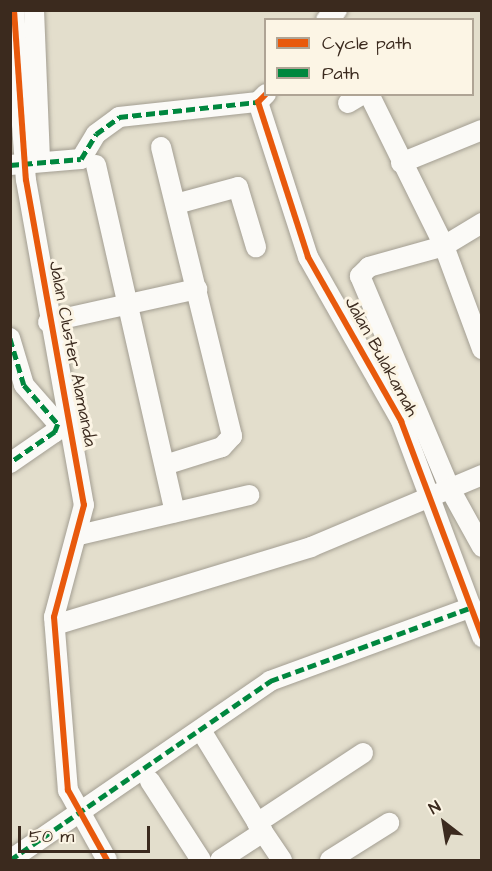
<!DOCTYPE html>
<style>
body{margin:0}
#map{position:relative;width:492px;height:871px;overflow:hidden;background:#e3decc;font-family:"Architects Daughter",sans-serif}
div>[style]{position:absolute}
.roads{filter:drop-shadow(0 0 2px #a39e92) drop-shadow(0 0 2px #a39e92)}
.street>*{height:20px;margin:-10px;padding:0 10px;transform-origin:10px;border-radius:10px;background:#fbfaf7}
.quiet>*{height:4.5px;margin-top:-2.25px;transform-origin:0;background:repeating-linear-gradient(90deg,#00873e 0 9px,transparent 0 13.5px)}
.cycleway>*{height:6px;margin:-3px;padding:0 3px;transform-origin:3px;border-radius:3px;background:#e8590c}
span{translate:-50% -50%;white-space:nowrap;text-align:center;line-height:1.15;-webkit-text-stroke:6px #fcf5e5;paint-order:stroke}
.street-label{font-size:18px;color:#3b2a1e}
.frame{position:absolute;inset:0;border:12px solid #3b2a1e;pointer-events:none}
.legend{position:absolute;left:264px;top:18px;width:210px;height:78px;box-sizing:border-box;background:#fcf5e5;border:2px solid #afa495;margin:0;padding:8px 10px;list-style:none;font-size:18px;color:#3b2a1e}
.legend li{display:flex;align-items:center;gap:12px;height:30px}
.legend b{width:30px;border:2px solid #afa495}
.north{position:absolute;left:414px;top:793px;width:60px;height:60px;-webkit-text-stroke:4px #fcf5e5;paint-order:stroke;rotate:329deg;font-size:16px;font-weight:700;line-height:24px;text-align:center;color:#3b2a1e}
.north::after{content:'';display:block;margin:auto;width:21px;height:27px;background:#3b2a1e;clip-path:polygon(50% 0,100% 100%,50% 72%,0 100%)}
.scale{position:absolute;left:18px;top:826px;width:132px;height:27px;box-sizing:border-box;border:3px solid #3b2a1e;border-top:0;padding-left:8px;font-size:18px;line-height:21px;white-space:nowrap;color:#3b2a1e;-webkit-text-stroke:4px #fcf5e5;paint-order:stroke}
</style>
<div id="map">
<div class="roads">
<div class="street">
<div style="left:14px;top:10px;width:170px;rotate:86deg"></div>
<div style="left:26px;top:180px;width:330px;rotate:79.9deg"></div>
<div style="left:84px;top:505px;width:116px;rotate:105deg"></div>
<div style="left:54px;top:617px;width:174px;rotate:85.4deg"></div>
<div style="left:68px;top:790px;width:80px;rotate:60.9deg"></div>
<div style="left:34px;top:10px;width:152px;rotate:87.7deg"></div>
<div style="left:326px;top:20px;width:15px;rotate:-42deg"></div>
<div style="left:266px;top:94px;width:11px;rotate:135deg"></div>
<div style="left:258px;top:102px;width:163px;rotate:72.1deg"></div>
<div style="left:308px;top:257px;width:189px;rotate:60.4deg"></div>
<div style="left:401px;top:421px;width:231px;rotate:69.4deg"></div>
<div style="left:369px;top:94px;width:169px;rotate:63.7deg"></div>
<div style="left:444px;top:246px;width:110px;rotate:69.7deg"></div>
<div style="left:348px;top:103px;width:17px;rotate:-31deg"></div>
<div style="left:161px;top:147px;width:298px;rotate:76.2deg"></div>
<div style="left:232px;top:436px;width:15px;rotate:132deg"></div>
<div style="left:222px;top:447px;width:60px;rotate:162.5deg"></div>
<div style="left:401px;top:163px;width:87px;rotate:-22.2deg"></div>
<div style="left:10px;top:165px;width:71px;rotate:-4.8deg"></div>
<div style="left:81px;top:159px;width:29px;rotate:-59deg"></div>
<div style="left:96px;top:134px;width:29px;rotate:-36deg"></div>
<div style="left:119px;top:117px;width:140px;rotate:-6.2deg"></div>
<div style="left:96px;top:165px;width:356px;rotate:77.2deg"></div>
<div style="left:176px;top:204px;width:64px;rotate:-15.3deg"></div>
<div style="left:238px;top:187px;width:63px;rotate:73.3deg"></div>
<div style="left:482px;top:223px;width:44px;rotate:148.8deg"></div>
<div style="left:444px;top:246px;width:78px;rotate:164.4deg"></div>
<div style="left:369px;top:267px;width:13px;rotate:135deg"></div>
<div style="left:360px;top:276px;width:231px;rotate:67.1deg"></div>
<div style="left:450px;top:489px;width:66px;rotate:61.1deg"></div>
<div style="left:48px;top:322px;width:153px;rotate:-12.5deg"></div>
<div style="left:10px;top:338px;width:49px;rotate:73.4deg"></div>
<div style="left:24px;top:385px;width:52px;rotate:48.9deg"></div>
<div style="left:58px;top:424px;width:9px;rotate:111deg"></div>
<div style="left:55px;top:432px;width:55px;rotate:145.4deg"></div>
<div style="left:79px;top:535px;width:175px;rotate:-13.2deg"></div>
<div style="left:55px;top:625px;width:268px;rotate:-16.9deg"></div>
<div style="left:311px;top:547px;width:186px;rotate:-22.8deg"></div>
<div style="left:205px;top:737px;width:111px;rotate:58.6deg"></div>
<div style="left:263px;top:832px;width:51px;rotate:146.9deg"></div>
<div style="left:150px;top:781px;width:94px;rotate:57.2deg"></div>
<div style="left:257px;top:823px;width:127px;rotate:-33.4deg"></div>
<div style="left:263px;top:832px;width:34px;rotate:56deg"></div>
<div style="left:10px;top:860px;width:316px;rotate:-34.5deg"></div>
<div style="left:270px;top:681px;width:215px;rotate:-20.1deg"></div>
<div style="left:330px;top:860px;width:70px;rotate:-32.1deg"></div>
</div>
</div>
<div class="quiet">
<div style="left:10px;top:165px;width:71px;rotate:-4.8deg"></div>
<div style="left:81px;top:159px;width:29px;rotate:-59deg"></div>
<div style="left:96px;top:134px;width:29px;rotate:-36deg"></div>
<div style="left:119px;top:117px;width:140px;rotate:-6.2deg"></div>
<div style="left:10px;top:338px;width:49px;rotate:73.4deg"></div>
<div style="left:24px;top:385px;width:52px;rotate:48.9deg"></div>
<div style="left:58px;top:424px;width:9px;rotate:111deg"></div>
<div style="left:55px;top:432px;width:55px;rotate:145.4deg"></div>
<div style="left:10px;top:860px;width:316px;rotate:-34.5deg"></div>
<div style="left:270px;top:681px;width:215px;rotate:-20.1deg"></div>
</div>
<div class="cycleway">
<div style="left:14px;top:10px;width:170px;rotate:86deg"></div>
<div style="left:26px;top:180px;width:330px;rotate:79.9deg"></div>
<div style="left:84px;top:505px;width:116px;rotate:105deg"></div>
<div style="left:54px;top:617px;width:174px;rotate:85.4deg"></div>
<div style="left:68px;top:790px;width:80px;rotate:60.9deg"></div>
<div style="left:266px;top:94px;width:11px;rotate:135deg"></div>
<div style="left:258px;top:102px;width:163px;rotate:72.1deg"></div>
<div style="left:308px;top:257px;width:189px;rotate:60.4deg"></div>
<div style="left:401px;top:421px;width:231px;rotate:69.4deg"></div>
</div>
<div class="street-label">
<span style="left:72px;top:354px;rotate:79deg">Jalan Cluster Alamanda</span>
<span style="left:381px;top:357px;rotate:61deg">Jalan Bulakamah</span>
</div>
<div class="frame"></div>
<ul class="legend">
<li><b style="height:8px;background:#e8590c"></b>Cycle path</li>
<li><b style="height:8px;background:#00873e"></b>Path</li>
</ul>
<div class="north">N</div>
<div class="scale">50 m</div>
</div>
